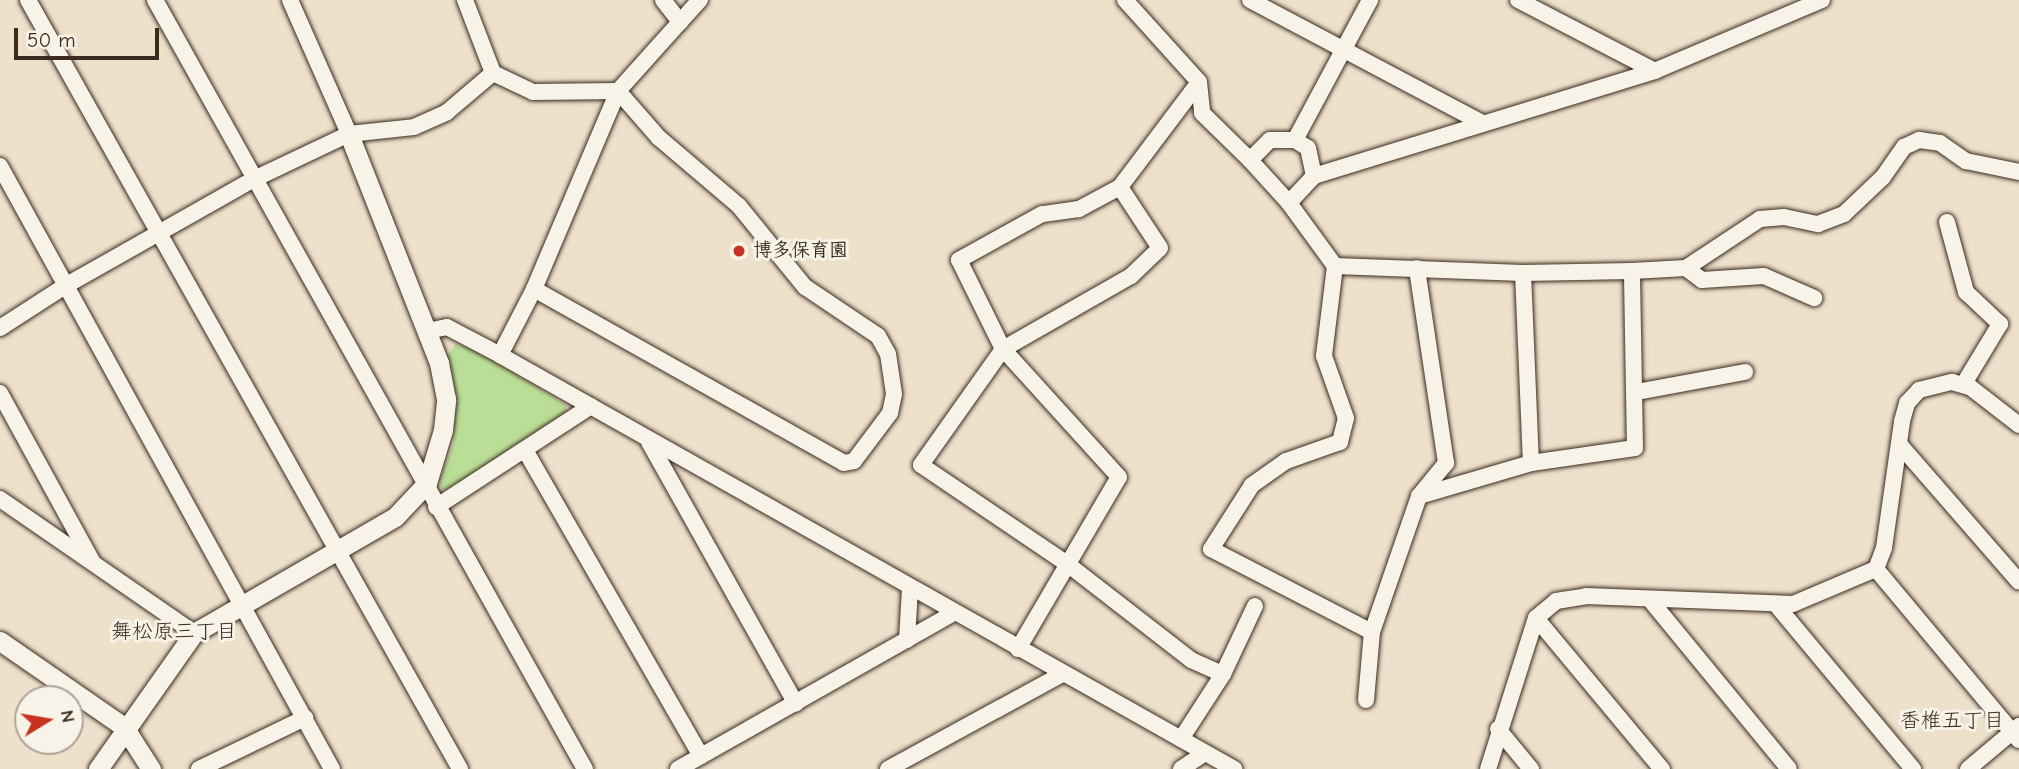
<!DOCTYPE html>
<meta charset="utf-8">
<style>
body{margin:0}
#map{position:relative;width:2019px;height:769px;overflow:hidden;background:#ede1cc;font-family:"Comic Neue","Klee One",sans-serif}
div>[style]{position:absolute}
.green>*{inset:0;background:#bbde97}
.roads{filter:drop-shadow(0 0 2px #3b2a1e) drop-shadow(0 0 2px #3b2a1e)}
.minor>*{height:16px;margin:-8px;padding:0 8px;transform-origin:8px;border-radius:8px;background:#f7f3e8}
.tertiary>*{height:19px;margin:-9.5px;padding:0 9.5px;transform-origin:9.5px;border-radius:9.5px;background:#f7f3e8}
.dots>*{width:19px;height:19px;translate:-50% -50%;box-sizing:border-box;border:4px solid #f7f3e8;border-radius:50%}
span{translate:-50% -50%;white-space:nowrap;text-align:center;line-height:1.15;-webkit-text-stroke:6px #f7f3e8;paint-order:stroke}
.poi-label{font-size:19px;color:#3b2a1e;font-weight:700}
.left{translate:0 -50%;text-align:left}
.neighbourhood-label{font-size:21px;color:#3b2a1e}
.north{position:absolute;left:14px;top:685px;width:70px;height:70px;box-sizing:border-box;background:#f7f3e8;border:2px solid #aca397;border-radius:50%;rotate:79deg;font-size:19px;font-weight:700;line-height:28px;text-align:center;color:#3b2a1e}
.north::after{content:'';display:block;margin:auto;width:24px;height:32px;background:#c8321e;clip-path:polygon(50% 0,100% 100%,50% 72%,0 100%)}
.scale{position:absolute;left:14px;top:28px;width:145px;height:32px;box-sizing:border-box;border:4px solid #3b2a1e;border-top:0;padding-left:9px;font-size:21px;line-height:24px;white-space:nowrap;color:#3b2a1e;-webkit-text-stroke:5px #f7f3e8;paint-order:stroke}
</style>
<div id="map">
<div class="green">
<div style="clip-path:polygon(456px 344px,475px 349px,566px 405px,566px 415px,448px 491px,441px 488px,440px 479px,453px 445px,455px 408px,453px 377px,445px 358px)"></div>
</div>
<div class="roads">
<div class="minor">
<div style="left:28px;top:0;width:882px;rotate:60.67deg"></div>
<div style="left:155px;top:0;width:881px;rotate:60.79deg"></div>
<div style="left:290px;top:0;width:146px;rotate:66.2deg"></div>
<div style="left:465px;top:0;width:78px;rotate:69deg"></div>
<div style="left:493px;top:73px;width:44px;rotate:25.4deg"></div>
<div style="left:533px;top:92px;width:85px;rotate:-0.7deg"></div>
<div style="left:663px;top:0;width:28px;rotate:52deg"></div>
<div style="left:680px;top:22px;width:30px;rotate:-48deg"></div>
<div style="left:1125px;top:0;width:110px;rotate:47.9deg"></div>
<div style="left:1199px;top:82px;width:31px;rotate:84deg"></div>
<div style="left:1202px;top:113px;width:67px;rotate:44.4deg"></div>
<div style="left:1250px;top:160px;width:28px;rotate:-45deg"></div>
<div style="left:1270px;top:140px;width:25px"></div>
<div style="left:1295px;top:140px;width:15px;rotate:32deg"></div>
<div style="left:1308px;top:148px;width:29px;rotate:78deg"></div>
<div style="left:1250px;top:0;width:263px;rotate:27.9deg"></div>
<div style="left:1518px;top:0;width:154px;rotate:27.4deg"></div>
<div style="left:1822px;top:0;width:181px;rotate:157deg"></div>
<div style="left:1655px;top:71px;width:357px;rotate:162.9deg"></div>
<div style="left:1314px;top:176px;width:37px;rotate:133deg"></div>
<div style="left:1289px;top:203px;width:78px;rotate:53.9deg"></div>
<div style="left:1335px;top:266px;width:188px;rotate:2.1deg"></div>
<div style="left:1523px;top:273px;width:109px;rotate:-1.1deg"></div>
<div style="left:1632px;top:271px;width:54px;rotate:-3.2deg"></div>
<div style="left:1686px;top:268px;width:89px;rotate:-33.5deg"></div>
<div style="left:1760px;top:219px;width:24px;rotate:-5deg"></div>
<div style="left:1784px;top:217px;width:35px;rotate:12deg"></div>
<div style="left:1818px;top:224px;width:28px;rotate:-21deg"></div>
<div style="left:1844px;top:214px;width:54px;rotate:-43.5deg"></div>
<div style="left:1883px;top:177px;width:37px;rotate:-55deg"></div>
<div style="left:1904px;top:147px;width:17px;rotate:-25deg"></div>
<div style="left:1919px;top:140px;width:21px;rotate:8deg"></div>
<div style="left:1940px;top:143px;width:32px;rotate:35deg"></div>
<div style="left:1966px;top:161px;width:54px;rotate:11.7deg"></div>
<div style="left:1295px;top:140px;width:159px;rotate:-61.8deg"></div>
<div style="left:1250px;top:160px;width:58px;rotate:47.8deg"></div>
<div style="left:0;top:166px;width:688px;rotate:61.16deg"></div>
<div style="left:1120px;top:187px;width:47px;rotate:151.8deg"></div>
<div style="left:1079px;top:209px;width:37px;rotate:172deg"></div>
<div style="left:1042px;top:214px;width:95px;rotate:151deg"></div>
<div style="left:959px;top:260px;width:99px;rotate:63.7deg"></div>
<div style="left:1003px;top:349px;width:142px;rotate:125.3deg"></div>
<div style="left:921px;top:465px;width:180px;rotate:34.1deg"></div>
<div style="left:1070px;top:566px;width:153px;rotate:37.8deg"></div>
<div style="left:1191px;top:660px;width:35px;rotate:24deg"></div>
<div style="left:1223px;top:674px;width:75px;rotate:-64.8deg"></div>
<div style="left:1947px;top:222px;width:73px;rotate:74.8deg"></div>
<div style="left:1966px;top:292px;width:47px;rotate:43.3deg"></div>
<div style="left:2000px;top:324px;width:71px;rotate:121.2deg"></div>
<div style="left:1335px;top:266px;width:91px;rotate:97deg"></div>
<div style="left:1324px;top:356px;width:66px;rotate:70.5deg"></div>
<div style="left:1346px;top:418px;width:25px;rotate:104deg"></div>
<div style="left:1340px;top:442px;width:57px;rotate:160.6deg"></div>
<div style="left:1286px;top:461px;width:42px;rotate:144.8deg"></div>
<div style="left:1252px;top:485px;width:76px;rotate:122.6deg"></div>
<div style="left:1211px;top:549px;width:181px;rotate:27.3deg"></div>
<div style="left:1372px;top:632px;width:144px;rotate:-70.9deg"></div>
<div style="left:1419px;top:496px;width:43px;rotate:-50.7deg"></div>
<div style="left:1446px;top:463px;width:197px;rotate:-98.5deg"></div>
<div style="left:1686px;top:268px;width:20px;rotate:37deg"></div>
<div style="left:1702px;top:280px;width:62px;rotate:-3.7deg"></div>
<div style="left:1764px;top:276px;width:55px;rotate:23.7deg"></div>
<div style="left:1523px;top:273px;width:190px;rotate:87.6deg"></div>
<div style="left:534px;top:289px;width:355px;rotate:29.3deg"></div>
<div style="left:844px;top:463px;width:10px;rotate:-11deg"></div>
<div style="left:854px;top:461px;width:60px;rotate:-53.1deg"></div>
<div style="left:890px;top:413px;width:19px;rotate:-78deg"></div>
<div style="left:894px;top:394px;width:40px;rotate:-98.5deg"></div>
<div style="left:888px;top:354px;width:21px;rotate:-119deg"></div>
<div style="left:878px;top:336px;width:88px;rotate:-146.1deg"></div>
<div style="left:805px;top:287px;width:104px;rotate:-129.2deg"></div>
<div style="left:739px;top:206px;width:105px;rotate:-139.6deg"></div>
<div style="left:659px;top:138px;width:62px;rotate:-131.1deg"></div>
<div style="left:0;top:328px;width:77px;rotate:-32.9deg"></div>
<div style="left:65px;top:286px;width:215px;rotate:-29.5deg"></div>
<div style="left:252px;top:180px;width:107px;rotate:-25.4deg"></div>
<div style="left:349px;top:134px;width:65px;rotate:-6.1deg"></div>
<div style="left:414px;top:127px;width:36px;rotate:-24deg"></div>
<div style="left:447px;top:112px;width:60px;rotate:-40.3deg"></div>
<div style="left:427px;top:331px;width:20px;rotate:-11deg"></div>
<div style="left:447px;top:327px;width:60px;rotate:27.8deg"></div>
<div style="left:500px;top:355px;width:843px;rotate:29.42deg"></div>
<div style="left:500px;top:355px;width:74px;rotate:-62.7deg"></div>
<div style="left:534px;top:289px;width:215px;rotate:-67deg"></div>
<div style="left:618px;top:91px;width:93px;rotate:-48.1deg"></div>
<div style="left:1637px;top:392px;width:110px;rotate:-10.5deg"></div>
<div style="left:0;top:393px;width:192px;rotate:61.3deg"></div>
<div style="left:649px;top:442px;width:300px;rotate:60.7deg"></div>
<div style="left:1900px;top:445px;width:181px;rotate:49deg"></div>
<div style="left:525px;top:450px;width:353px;rotate:60.1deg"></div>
<div style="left:1419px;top:496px;width:117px;rotate:-16.4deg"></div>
<div style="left:1531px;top:463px;width:105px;rotate:-8.2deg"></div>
<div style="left:1635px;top:448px;width:177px;rotate:-91deg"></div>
<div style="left:0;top:499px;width:236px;rotate:34.6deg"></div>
<div style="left:436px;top:507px;width:185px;rotate:-33.1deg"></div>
<div style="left:1876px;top:569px;width:223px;rotate:50.1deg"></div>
<div style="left:1651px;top:601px;width:217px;rotate:50.6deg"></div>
<div style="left:1778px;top:607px;width:211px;rotate:50.2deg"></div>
<div style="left:1536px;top:618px;width:197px;rotate:50.2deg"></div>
<div style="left:907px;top:640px;width:52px;rotate:-86.7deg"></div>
<div style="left:1018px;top:649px;width:199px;rotate:-59.6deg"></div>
<div style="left:1119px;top:477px;width:173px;rotate:-132.2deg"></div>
<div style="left:1003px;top:349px;width:147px;rotate:-29.7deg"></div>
<div style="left:1131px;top:276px;width:40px;rotate:-44deg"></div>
<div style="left:1160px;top:248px;width:73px;rotate:-123.3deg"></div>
<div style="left:1120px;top:187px;width:131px;rotate:-53deg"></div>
<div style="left:1366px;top:700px;width:68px;rotate:-85deg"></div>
<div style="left:1498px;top:729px;width:52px;rotate:50.5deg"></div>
<div style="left:1181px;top:739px;width:77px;rotate:-57.1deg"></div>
<div style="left:199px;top:769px;width:118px;rotate:-25.7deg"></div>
<div style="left:678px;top:769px;width:317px;rotate:-29.5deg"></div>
<div style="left:888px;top:769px;width:198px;rotate:-28.6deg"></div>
<div style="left:1181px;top:769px;width:29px;rotate:-34deg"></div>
<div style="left:1488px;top:769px;width:158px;rotate:-72.4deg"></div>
<div style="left:1536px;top:618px;width:26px;rotate:-40deg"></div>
<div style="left:1556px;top:601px;width:30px;rotate:-9deg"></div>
<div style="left:1586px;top:596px;width:207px;rotate:2.2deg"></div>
<div style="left:1793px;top:604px;width:90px;rotate:-22.9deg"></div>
<div style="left:1876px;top:569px;width:22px;rotate:-69deg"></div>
<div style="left:1884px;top:548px;width:128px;rotate:-81.9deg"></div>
<div style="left:1902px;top:421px;width:19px;rotate:-74deg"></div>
<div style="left:1907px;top:403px;width:18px;rotate:-47deg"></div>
<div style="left:1919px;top:390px;width:34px;rotate:-14deg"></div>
<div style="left:1952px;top:382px;width:19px;rotate:16deg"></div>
<div style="left:1970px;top:387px;width:62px;rotate:37.8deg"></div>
<div style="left:1968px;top:769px;width:67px;rotate:-40.1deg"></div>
</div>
<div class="tertiary">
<div style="left:0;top:641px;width:151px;rotate:34.7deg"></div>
<div style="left:124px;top:727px;width:50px;rotate:57.3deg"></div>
<div style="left:98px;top:769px;width:166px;rotate:-54.8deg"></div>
<div style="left:194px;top:633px;width:232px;rotate:-30deg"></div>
<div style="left:395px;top:517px;width:47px;rotate:-46.7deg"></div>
<div style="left:427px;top:483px;width:55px;rotate:-73.2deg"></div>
<div style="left:443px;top:430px;width:31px;rotate:-84deg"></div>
<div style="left:446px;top:399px;width:37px;rotate:-101deg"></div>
<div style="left:439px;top:363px;width:246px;rotate:-111.5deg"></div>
</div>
</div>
<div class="dots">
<div style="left:739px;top:251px;background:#c8321e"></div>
</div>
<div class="poi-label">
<span class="left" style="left:753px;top:251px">博多保育園</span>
</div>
<div class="neighbourhood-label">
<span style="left:174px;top:631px">舞松原三丁目</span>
<span style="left:1952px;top:720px">香椎五丁目</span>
</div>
<div class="north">N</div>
<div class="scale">50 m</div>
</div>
